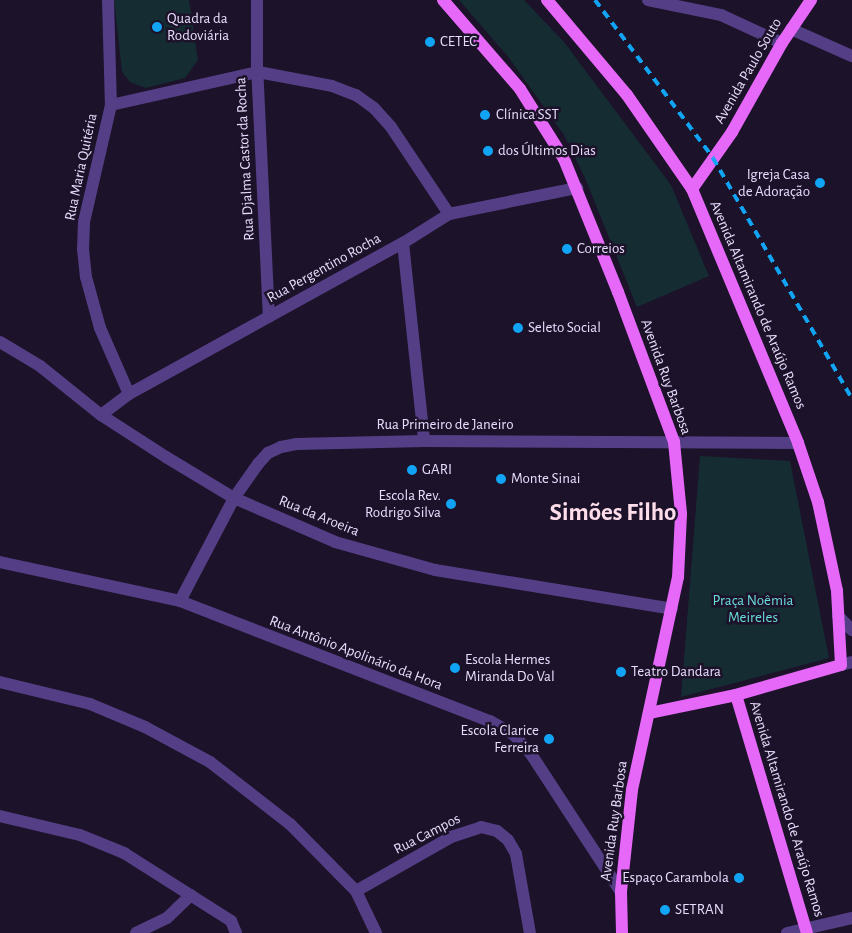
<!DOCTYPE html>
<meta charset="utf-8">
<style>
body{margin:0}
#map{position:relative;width:852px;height:933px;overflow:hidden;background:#1c1229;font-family:"Alegreya Sans",sans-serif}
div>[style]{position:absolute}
.green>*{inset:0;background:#152c33}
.minor>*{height:12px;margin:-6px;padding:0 6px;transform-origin:6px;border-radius:6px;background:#543f86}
.major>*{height:12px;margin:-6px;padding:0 6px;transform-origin:6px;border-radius:6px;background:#e668f8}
.rail>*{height:4px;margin-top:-2px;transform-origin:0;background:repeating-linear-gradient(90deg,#11a4f4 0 8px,transparent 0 14px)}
.dots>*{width:14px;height:14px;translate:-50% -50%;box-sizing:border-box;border:2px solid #1c1229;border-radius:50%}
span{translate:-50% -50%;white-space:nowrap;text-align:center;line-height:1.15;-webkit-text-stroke:5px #1c1229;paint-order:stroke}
.poi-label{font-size:15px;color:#e8dcfd}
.left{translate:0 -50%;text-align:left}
.right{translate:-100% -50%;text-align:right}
.street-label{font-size:15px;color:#e8dcfd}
.park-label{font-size:15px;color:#69dbdb}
.town-label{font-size:25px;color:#fdddea;font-weight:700}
</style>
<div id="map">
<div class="green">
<div style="clip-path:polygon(114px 0,189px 0,198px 60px,185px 78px,146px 88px,130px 82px,122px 72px)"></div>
<div style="clip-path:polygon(459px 0,524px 0,564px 42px,671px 185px,709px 276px,637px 307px,585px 178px,564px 135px,509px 58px)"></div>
<div style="clip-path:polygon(700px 456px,790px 461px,829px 658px,681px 697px)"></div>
</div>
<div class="minor">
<div style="left:108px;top:0;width:105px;rotate:88.4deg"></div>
<div style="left:111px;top:105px;width:120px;rotate:103deg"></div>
<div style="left:84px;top:222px;width:27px;rotate:92deg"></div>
<div style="left:83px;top:249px;width:28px;rotate:84deg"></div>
<div style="left:86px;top:277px;width:53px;rotate:74.6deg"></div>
<div style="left:100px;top:328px;width:72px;rotate:66.3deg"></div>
<div style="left:257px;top:0;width:65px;rotate:90deg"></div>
<div style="left:257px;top:65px;width:252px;rotate:87.3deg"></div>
<div style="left:648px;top:0;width:75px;rotate:11.6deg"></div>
<div style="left:721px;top:15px;width:67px;rotate:24.7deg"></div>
<div style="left:791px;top:29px;width:67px;rotate:23.9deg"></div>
<div style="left:111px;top:105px;width:151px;rotate:-12.7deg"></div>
<div style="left:258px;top:72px;width:75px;rotate:10.7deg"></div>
<div style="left:332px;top:86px;width:26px;rotate:21deg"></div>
<div style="left:356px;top:95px;width:22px;rotate:36deg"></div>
<div style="left:374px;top:108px;width:25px;rotate:48deg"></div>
<div style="left:391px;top:127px;width:105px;rotate:56.3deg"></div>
<div style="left:403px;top:243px;width:199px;rotate:83.9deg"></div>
<div style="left:0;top:342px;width:47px;rotate:31deg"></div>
<div style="left:40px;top:366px;width:78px;rotate:38.8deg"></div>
<div style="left:101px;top:415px;width:77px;rotate:32.9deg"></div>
<div style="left:166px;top:457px;width:79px;rotate:31.1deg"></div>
<div style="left:234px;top:498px;width:110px;rotate:23.5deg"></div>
<div style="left:335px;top:542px;width:104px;rotate:15.6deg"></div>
<div style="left:435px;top:570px;width:240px;rotate:9.3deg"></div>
<div style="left:101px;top:415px;width:35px;rotate:-37deg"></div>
<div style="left:129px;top:394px;width:313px;rotate:-28.9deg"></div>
<div style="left:403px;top:243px;width:54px;rotate:-32.2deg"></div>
<div style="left:449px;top:214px;width:131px;rotate:-11.5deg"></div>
<div style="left:0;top:562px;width:184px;rotate:12.2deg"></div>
<div style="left:180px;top:601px;width:332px;rotate:21.2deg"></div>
<div style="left:490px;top:721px;width:28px;rotate:30deg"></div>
<div style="left:514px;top:735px;width:25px;rotate:48deg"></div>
<div style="left:531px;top:754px;width:165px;rotate:56.9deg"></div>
<div style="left:180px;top:601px;width:116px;rotate:-62.3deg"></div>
<div style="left:234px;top:498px;width:42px;rotate:-54.8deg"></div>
<div style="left:258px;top:464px;width:15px;rotate:-48deg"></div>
<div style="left:268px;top:453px;width:14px;rotate:-25deg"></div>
<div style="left:281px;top:447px;width:15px;rotate:-11deg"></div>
<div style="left:296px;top:444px;width:128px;rotate:-1.3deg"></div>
<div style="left:424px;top:441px;width:374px;rotate:0.3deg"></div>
<div style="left:838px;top:616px;width:20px;rotate:45deg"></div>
<div style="left:841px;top:665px;width:11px;rotate:-15deg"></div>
<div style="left:0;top:682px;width:93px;rotate:13.7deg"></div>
<div style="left:90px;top:704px;width:60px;rotate:22.7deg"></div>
<div style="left:145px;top:727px;width:74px;rotate:28.3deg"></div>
<div style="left:210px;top:762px;width:101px;rotate:37.8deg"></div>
<div style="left:290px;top:824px;width:94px;rotate:45.4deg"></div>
<div style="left:356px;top:891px;width:47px;rotate:64.5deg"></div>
<div style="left:0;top:816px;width:82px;rotate:13.4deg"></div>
<div style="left:80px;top:835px;width:48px;rotate:22.2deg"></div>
<div style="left:124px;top:853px;width:127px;rotate:32.4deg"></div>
<div style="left:231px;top:921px;width:13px;rotate:67deg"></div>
<div style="left:356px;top:891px;width:109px;rotate:-29.6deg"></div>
<div style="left:451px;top:837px;width:32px;rotate:-18deg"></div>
<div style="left:481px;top:827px;width:16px;rotate:14deg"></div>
<div style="left:497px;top:831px;width:14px;rotate:39deg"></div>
<div style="left:508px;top:840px;width:16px;rotate:60deg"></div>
<div style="left:516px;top:854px;width:80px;rotate:80deg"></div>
<div style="left:136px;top:933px;width:34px;rotate:-26deg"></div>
<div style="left:167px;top:918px;width:33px;rotate:-44deg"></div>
<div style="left:787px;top:933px;width:67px;rotate:-13deg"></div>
</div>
<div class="major">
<div style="left:443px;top:0;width:118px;rotate:49.1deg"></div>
<div style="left:520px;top:89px;width:83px;rotate:57.8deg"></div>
<div style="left:564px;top:159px;width:144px;rotate:67.9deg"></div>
<div style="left:618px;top:292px;width:160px;rotate:69.5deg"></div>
<div style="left:674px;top:442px;width:72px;rotate:84.4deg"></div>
<div style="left:681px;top:514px;width:63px;rotate:92.7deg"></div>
<div style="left:678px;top:577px;width:218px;rotate:102.2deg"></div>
<div style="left:632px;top:790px;width:103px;rotate:96.2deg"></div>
<div style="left:621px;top:892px;width:41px;rotate:88.6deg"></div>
<div style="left:547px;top:0;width:124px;rotate:49.9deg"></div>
<div style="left:627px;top:95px;width:114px;rotate:55.3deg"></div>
<div style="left:692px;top:189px;width:275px;rotate:67.3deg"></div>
<div style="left:798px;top:443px;width:62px;rotate:71.3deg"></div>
<div style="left:818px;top:502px;width:91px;rotate:77.9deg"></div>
<div style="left:837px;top:591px;width:74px;rotate:86.9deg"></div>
<div style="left:841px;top:665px;width:109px;rotate:164.1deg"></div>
<div style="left:736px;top:695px;width:89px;rotate:168.3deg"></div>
<div style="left:692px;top:189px;width:70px;rotate:-54.9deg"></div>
<div style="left:732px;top:132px;width:102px;rotate:-60.7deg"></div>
<div style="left:782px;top:43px;width:52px;rotate:-56deg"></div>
<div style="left:736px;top:695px;width:248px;rotate:73.4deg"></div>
</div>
<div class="rail">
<div style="left:595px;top:0;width:197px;rotate:53.2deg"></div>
<div style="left:713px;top:158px;width:278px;rotate:60deg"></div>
</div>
<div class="dots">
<div style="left:157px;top:27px;background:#11a4f4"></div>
<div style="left:430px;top:42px;background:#11a4f4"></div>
<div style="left:485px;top:115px;background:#11a4f4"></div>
<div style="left:488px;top:151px;background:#11a4f4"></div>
<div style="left:820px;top:183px;background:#11a4f4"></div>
<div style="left:567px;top:249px;background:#11a4f4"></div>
<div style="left:518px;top:328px;background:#11a4f4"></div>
<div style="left:412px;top:470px;background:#11a4f4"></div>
<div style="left:501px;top:479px;background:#11a4f4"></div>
<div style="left:451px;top:504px;background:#11a4f4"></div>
<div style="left:455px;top:668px;background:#11a4f4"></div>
<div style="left:621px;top:672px;background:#11a4f4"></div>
<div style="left:549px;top:739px;background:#11a4f4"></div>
<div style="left:739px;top:878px;background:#11a4f4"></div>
<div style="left:665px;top:910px;background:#11a4f4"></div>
</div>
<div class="poi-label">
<span class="left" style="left:167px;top:27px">Quadra da<br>Rodoviária</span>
<span class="left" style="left:440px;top:42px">CETEC</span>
<span class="left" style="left:496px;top:115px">Clínica SST</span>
<span class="left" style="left:498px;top:151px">dos Últimos Dias</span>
<span class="right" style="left:810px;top:183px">Igreja Casa<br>de Adoração</span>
<span class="left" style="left:577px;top:249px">Correios</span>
<span class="left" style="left:528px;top:328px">Seleto Social</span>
<span class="left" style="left:422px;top:470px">GARI</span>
<span class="left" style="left:511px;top:479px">Monte Sinai</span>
<span class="right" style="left:441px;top:504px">Escola Rev.<br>Rodrigo Silva</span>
<span class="left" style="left:465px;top:668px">Escola Hermes<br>Miranda Do Val</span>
<span class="left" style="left:631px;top:672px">Teatro Dandara</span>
<span class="right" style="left:539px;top:739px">Escola Clarice<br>Ferreira</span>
<span class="right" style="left:729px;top:878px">Espaço Carambola</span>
<span class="left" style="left:675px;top:910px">SETRAN</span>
</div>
<div class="street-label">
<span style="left:748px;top:71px;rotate:-60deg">Avenida Paulo Souto</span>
<span style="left:245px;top:159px;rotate:-93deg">Rua Djalma Castor da Rocha</span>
<span style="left:81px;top:167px;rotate:-78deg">Rua Maria Quitéria</span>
<span style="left:324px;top:268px;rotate:-29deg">Rua Pergentino Rocha</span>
<span style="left:758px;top:305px;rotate:67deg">Avenida Altamirando de Araújo Ramos</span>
<span style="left:666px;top:377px;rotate:70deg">Avenida Ruy Barbosa</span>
<span style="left:445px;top:425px">Rua Primeiro de Janeiro</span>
<span style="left:319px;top:516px;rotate:22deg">Rua da Aroeira</span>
<span style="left:356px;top:653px;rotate:21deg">Rua Antônio Apolinário da Hora</span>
<span style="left:787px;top:809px;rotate:73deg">Avenida Altamirando de Araújo Ramos</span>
<span style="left:614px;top:821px;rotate:-82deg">Avenida Ruy Barbosa</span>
<span style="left:427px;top:834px;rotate:-27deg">Rua Campos</span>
</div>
<div class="park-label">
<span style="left:753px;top:609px">Praça Noêmia<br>Meireles</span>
</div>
<div class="town-label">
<span style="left:613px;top:513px">Simões Filho</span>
</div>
</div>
